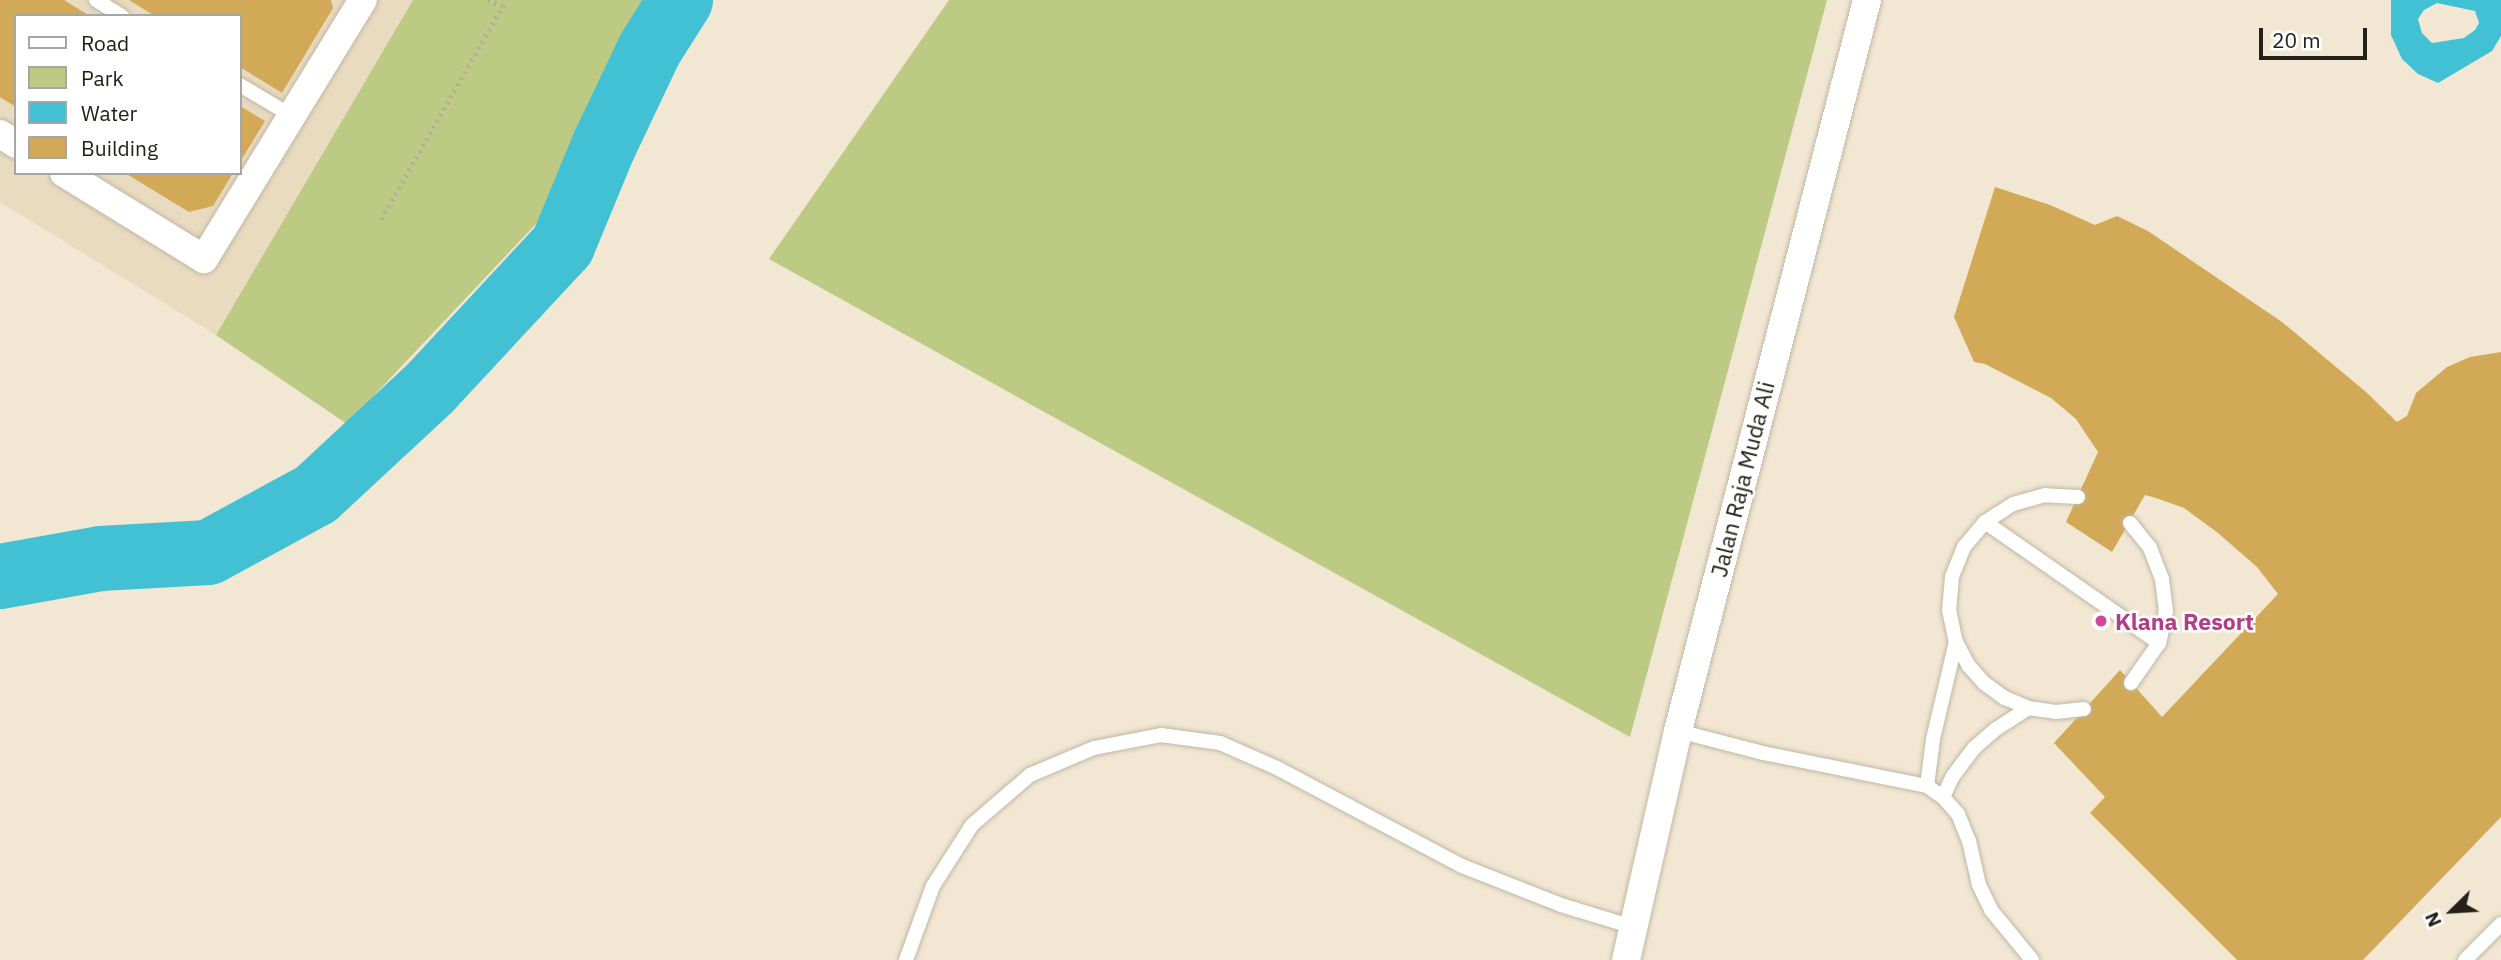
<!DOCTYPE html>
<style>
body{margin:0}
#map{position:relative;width:2501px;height:960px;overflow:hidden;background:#f2e7d3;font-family:"IBM Plex Sans",sans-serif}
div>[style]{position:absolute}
.built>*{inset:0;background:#e9dbc0}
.green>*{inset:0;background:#bcca83}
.water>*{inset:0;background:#42c0d4}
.river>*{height:65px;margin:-32.5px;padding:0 32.5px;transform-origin:32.5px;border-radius:32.5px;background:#42c0d4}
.building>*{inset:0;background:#d2a957}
.path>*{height:4.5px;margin-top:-2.25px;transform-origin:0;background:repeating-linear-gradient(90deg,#b4ab9b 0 2px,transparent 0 7px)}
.roads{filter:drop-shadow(0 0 2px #c1b7a4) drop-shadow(0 0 2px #c1b7a4)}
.service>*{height:14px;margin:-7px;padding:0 7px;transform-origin:7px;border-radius:7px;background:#fff}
.minor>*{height:28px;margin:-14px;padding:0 14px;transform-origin:14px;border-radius:14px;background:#fff}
.dots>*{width:19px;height:19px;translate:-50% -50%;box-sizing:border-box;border:4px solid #fff;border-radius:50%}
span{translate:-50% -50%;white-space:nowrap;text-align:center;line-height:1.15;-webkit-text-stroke:5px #fff;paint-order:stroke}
.street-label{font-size:23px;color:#242019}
.hotel-label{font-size:23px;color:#b23c85;font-weight:700}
.left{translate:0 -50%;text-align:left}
.legend{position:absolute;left:14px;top:14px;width:228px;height:161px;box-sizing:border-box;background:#fff;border:2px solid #a7a6a3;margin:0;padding:9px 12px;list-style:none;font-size:21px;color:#242019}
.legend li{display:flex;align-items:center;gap:14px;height:35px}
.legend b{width:35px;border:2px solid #a7a6a3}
.north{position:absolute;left:2417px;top:876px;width:70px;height:70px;-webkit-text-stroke:5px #fff;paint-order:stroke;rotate:246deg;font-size:19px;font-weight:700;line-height:28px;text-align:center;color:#242019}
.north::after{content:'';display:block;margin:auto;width:24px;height:32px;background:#242019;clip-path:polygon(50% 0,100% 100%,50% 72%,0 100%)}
.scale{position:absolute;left:2259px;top:28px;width:108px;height:32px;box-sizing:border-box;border:4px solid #242019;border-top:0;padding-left:9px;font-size:21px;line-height:24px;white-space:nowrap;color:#242019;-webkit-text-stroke:5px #fff;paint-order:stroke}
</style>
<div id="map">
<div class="built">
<div style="clip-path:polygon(evenodd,0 0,413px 0,216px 335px,0 202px,0 0,16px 16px,240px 16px,240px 173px,16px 173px,16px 16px)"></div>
</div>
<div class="green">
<div style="clip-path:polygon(413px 0,653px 0,615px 62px,551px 208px,347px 424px,216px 335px)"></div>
<div style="clip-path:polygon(949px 0,1827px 0,1630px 737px,769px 259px)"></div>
</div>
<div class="water">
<div style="clip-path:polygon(evenodd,2391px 0,2501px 0,2501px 36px,2492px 51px,2438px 83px,2418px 74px,2402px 59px,2391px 35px,2391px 0,2437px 3px,2475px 11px,2479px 23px,2475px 30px,2464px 38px,2432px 43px,2422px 33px,2418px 19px,2424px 10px,2437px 3px)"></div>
</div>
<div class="river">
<div style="left:0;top:576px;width:102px;rotate:-10.2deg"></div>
<div style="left:100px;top:558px;width:108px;rotate:-3.2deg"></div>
<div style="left:208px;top:552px;width:122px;rotate:-28.5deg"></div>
<div style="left:315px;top:494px;width:157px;rotate:-42.9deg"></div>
<div style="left:430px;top:387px;width:194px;rotate:-47.1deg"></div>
<div style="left:562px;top:245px;width:107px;rotate:-67.5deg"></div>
<div style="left:603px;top:146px;width:107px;rotate:-64.6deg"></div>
<div style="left:649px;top:49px;width:58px;rotate:-57.7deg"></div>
</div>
<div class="building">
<div style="clip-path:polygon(0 0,64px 0,90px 16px,16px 16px,16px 107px,0 97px)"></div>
<div style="clip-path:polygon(129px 0,331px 0,333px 8px,282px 93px,240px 67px,240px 16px,155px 16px)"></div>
<div style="clip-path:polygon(240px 106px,265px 121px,240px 162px)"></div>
<div style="clip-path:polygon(125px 173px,233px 173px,213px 206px,189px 212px)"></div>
<div style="clip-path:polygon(1995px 187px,2050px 205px,2095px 225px,2117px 216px,2148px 231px,2282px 322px,2366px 392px,2397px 422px,2407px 416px,2416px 393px,2447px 367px,2470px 357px,2501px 352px,2501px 817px,2363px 960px,2237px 960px,2090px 813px,2105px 797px,2054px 743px,2120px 670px,2162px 717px,2278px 594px,2257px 567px,2218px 533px,2184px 508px,2156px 498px,2145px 495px,2112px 552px,2066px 522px,2098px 452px,2076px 419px,2051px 398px,1985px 364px,1974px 362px,1954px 317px)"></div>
</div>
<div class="path">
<div style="left:488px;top:0;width:16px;rotate:22deg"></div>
<div style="left:381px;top:219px;width:252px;rotate:-60.3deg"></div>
</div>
<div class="roads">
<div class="service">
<div style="left:96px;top:0;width:31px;rotate:32deg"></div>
<div style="left:240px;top:85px;width:61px;rotate:30.8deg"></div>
<div style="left:2078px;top:497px;width:33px;rotate:-177deg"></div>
<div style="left:2045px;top:495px;width:33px;rotate:164deg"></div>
<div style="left:2013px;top:504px;width:33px;rotate:147deg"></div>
<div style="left:1985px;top:522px;width:33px;rotate:130deg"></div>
<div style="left:1964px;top:547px;width:32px;rotate:112deg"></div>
<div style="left:1952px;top:577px;width:33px;rotate:95deg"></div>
<div style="left:1949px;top:610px;width:33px;rotate:78deg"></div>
<div style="left:1956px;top:642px;width:26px;rotate:62deg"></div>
<div style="left:1968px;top:665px;width:24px;rotate:48deg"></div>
<div style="left:1984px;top:683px;width:26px;rotate:36deg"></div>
<div style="left:2005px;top:698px;width:25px;rotate:23deg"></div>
<div style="left:2028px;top:708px;width:28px;rotate:8deg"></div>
<div style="left:2056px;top:712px;width:28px;rotate:-6deg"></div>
<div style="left:1985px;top:522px;width:212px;rotate:34.8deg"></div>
<div style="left:2130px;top:523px;width:32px;rotate:51deg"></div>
<div style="left:2150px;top:548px;width:33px;rotate:69deg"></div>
<div style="left:2162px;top:579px;width:32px;rotate:83deg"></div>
<div style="left:2166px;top:611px;width:33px;rotate:102deg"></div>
<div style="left:2159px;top:643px;width:49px;rotate:125deg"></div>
<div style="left:1678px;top:731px;width:88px;rotate:14.5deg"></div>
<div style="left:1763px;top:753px;width:167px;rotate:11.4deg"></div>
<div style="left:1927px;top:786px;width:19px;rotate:35deg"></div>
<div style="left:1943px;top:797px;width:23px;rotate:49deg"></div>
<div style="left:1958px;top:814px;width:29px;rotate:68deg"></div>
<div style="left:1969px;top:841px;width:45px;rotate:77.2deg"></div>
<div style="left:1979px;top:885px;width:28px;rotate:64deg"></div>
<div style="left:1991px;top:910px;width:65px;rotate:50.6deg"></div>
<div style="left:1927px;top:786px;width:47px;rotate:-82.7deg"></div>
<div style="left:1933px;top:739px;width:100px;rotate:-76.7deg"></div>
<div style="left:1943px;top:797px;width:23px;rotate:-65deg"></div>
<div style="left:1953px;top:776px;width:35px;rotate:-53deg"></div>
<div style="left:1974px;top:748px;width:29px;rotate:-41deg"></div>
<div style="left:1996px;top:729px;width:38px;rotate:-33deg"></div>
<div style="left:906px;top:960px;width:79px;rotate:-70deg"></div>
<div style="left:933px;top:886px;width:72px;rotate:-57.4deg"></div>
<div style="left:972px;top:825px;width:77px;rotate:-40.8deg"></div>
<div style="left:1030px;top:775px;width:69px;rotate:-22.9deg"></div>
<div style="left:1094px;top:748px;width:68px;rotate:-11deg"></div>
<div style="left:1161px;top:735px;width:60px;rotate:7.7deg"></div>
<div style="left:1220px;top:743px;width:62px;rotate:23.7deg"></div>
<div style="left:1277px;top:768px;width:209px;rotate:27.9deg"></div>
<div style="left:1462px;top:866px;width:106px;rotate:21.5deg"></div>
<div style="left:1561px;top:905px;width:75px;rotate:17deg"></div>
<div style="left:2465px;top:960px;width:51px;rotate:-45deg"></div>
</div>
<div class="minor">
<div style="left:0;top:134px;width:19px;rotate:32deg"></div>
<div style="left:64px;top:173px;width:164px;rotate:31.6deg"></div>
<div style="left:204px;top:259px;width:304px;rotate:-58.5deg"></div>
<div style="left:1626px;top:960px;width:235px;rotate:-77.2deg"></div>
<div style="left:1678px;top:731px;width:755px;rotate:-75.5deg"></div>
</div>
</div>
<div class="dots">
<div style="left:2101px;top:621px;background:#d1479c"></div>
</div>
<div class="street-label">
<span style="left:1742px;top:479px;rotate:-76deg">Jalan Raja Muda Ali</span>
</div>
<div class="hotel-label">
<span class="left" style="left:2115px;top:621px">Klana Resort</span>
</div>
<ul class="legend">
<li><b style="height:9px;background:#fff"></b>Road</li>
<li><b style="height:19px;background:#bcca83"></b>Park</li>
<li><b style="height:19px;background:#42c0d4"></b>Water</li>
<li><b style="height:19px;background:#d2a957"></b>Building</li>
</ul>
<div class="north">N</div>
<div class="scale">20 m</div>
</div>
